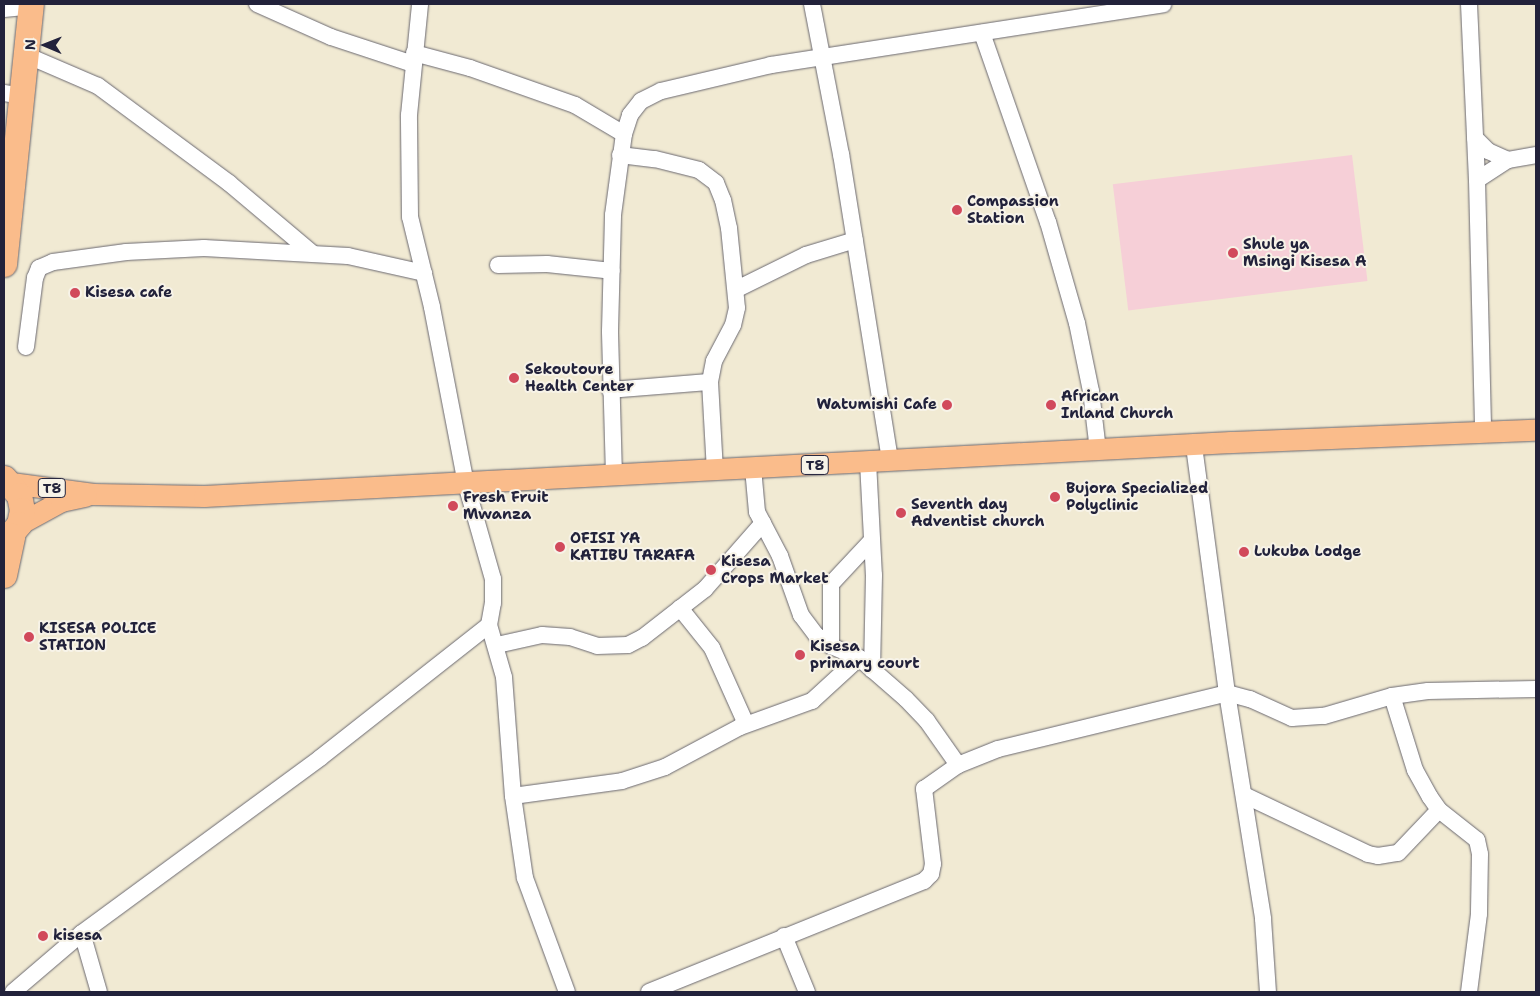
<!DOCTYPE html>
<style>
body{margin:0}
#map{position:relative;width:1540px;height:996px;overflow:hidden;background:#f1ead3;font-family:"Shantell Sans",sans-serif}
div>[style]{position:absolute}
.built>*{inset:0;background:#f6cfd7;transform-origin:0 0}
.roads{filter:drop-shadow(0 0 1px #6a6870) drop-shadow(0 0 1px #6a6870)}
.minor>*{height:16px;margin:-8px;padding:0 8px;transform-origin:8px;border-radius:8px;background:#fff}
.major>*{height:21px;margin:-10.5px;padding:0 10.5px;transform-origin:10.5px;border-radius:10.5px;background:#fabc8b}
.highway>*{height:25px;margin:-12.5px;padding:0 12.5px;transform-origin:12.5px;border-radius:12.5px;background:#fabc8b}
.dots>*{width:14px;height:14px;translate:-50% -50%;box-sizing:border-box;border:2px solid #f7f3e8;border-radius:50%}
span{translate:-50% -50%;white-space:nowrap;text-align:center;line-height:1.15;-webkit-text-stroke:4px #f7f3e8;paint-order:stroke}
.shield-label span{padding:1px 4px;background:#f7f3e8;border:1px solid;border-radius:4px;-webkit-text-stroke-width:0}
.shield-label{font-size:14px;color:#22223b;font-weight:700}
.poi-label{font-size:15px;color:#22223b;font-weight:700}
.left{translate:0 -50%;text-align:left}
.right{translate:-100% -50%;text-align:right}
.frame{position:absolute;inset:0;border:5px solid #22223b;pointer-events:none}
.north{position:absolute;left:20px;top:20px;width:50px;height:50px;-webkit-text-stroke:4px #f7f3e8;paint-order:stroke;rotate:271deg;font-size:14px;font-weight:700;line-height:20px;text-align:center;color:#22223b}
.north::after{content:'';display:block;margin:auto;width:18px;height:22px;background:#22223b;clip-path:polygon(50% 0,100% 100%,50% 72%,0 100%)}
</style>
<div id="map">
<div class="built">
<div style="left:1352px;top:155px;width:127px;height:241px;rotate:83deg"></div>
</div>
<div class="roads">
<div class="minor">
<div style="left:257px;top:4px;width:81px;rotate:24deg"></div>
<div style="left:331px;top:37px;width:86px;rotate:18.2deg"></div>
<div style="left:812px;top:4px;width:153px;rotate:79.1deg"></div>
<div style="left:841px;top:154px;width:311px;rotate:80.9deg"></div>
<div style="left:1469px;top:4px;width:176px;rotate:87.4deg"></div>
<div style="left:1477px;top:180px;width:254px;rotate:88.6deg"></div>
<div style="left:4px;top:9px;width:27px;rotate:-6deg"></div>
<div style="left:982px;top:33px;width:200px;rotate:70.8deg"></div>
<div style="left:1048px;top:222px;width:105px;rotate:74deg"></div>
<div style="left:1077px;top:323px;width:69px;rotate:78.4deg"></div>
<div style="left:1091px;top:391px;width:60px;rotate:83.3deg"></div>
<div style="left:414px;top:53px;width:58px;rotate:15deg"></div>
<div style="left:470px;top:68px;width:111px;rotate:19.4deg"></div>
<div style="left:575px;top:105px;width:57px;rotate:30.6deg"></div>
<div style="left:26px;top:55px;width:78px;rotate:23.3deg"></div>
<div style="left:98px;top:86px;width:163px;rotate:36.5deg"></div>
<div style="left:229px;top:183px;width:109px;rotate:40.1deg"></div>
<div style="left:4px;top:93px;width:18px;rotate:9deg"></div>
<div style="left:1475px;top:138px;width:18px;rotate:45deg"></div>
<div style="left:1488px;top:151px;width:22px;rotate:24deg"></div>
<div style="left:620px;top:155px;width:35px;rotate:7deg"></div>
<div style="left:655px;top:159px;width:45px;rotate:14deg"></div>
<div style="left:699px;top:170px;width:21px;rotate:37deg"></div>
<div style="left:716px;top:183px;width:18px;rotate:68deg"></div>
<div style="left:723px;top:200px;width:29px;rotate:78deg"></div>
<div style="left:729px;top:228px;width:80px;rotate:84.3deg"></div>
<div style="left:737px;top:308px;width:17px;rotate:103deg"></div>
<div style="left:733px;top:325px;width:41px;rotate:117.8deg"></div>
<div style="left:714px;top:361px;width:21px;rotate:101deg"></div>
<div style="left:710px;top:382px;width:89px;rotate:86.8deg"></div>
<div style="left:1477px;top:180px;width:37px;rotate:-33deg"></div>
<div style="left:1508px;top:160px;width:28px;rotate:-10deg"></div>
<div style="left:498px;top:265px;width:49px;rotate:-1.2deg"></div>
<div style="left:547px;top:264px;width:65px;rotate:6.1deg"></div>
<div style="left:737px;top:289px;width:77px;rotate:-26.2deg"></div>
<div style="left:806px;top:255px;width:51px;rotate:-17deg"></div>
<div style="left:26px;top:347px;width:70px;rotate:-82.6deg"></div>
<div style="left:35px;top:278px;width:11px;rotate:-68deg"></div>
<div style="left:39px;top:268px;width:15px;rotate:-23deg"></div>
<div style="left:53px;top:262px;width:74px;rotate:-7.8deg"></div>
<div style="left:126px;top:252px;width:78px;rotate:-2.9deg"></div>
<div style="left:204px;top:248px;width:144px;rotate:3.2deg"></div>
<div style="left:348px;top:256px;width:78px;rotate:12.6deg"></div>
<div style="left:610px;top:390px;width:100px;rotate:-4.6deg"></div>
<div style="left:1194px;top:446px;width:249px;rotate:82.4deg"></div>
<div style="left:1227px;top:693px;width:229px;rotate:80.9deg"></div>
<div style="left:1263px;top:919px;width:73px;rotate:86.1deg"></div>
<div style="left:868px;top:462px;width:113px;rotate:87deg"></div>
<div style="left:874px;top:575px;width:95px;rotate:91.2deg"></div>
<div style="left:753px;top:468px;width:44px;rotate:84.8deg"></div>
<div style="left:757px;top:512px;width:50px;rotate:62.4deg"></div>
<div style="left:780px;top:556px;width:63px;rotate:70.4deg"></div>
<div style="left:801px;top:615px;width:25px;rotate:53deg"></div>
<div style="left:816px;top:635px;width:19px;rotate:36deg"></div>
<div style="left:831px;top:646px;width:30px;rotate:23deg"></div>
<div style="left:859px;top:658px;width:62px;rotate:41.1deg"></div>
<div style="left:906px;top:699px;width:30px;rotate:46deg"></div>
<div style="left:927px;top:721px;width:54px;rotate:54.8deg"></div>
<div style="left:614px;top:476px;width:145px;rotate:-91.6deg"></div>
<div style="left:610px;top:331px;width:116px;rotate:-88.5deg"></div>
<div style="left:613px;top:215px;width:82px;rotate:-82.3deg"></div>
<div style="left:624px;top:134px;width:20px;rotate:-72deg"></div>
<div style="left:630px;top:115px;width:18px;rotate:-52deg"></div>
<div style="left:641px;top:101px;width:22px;rotate:-27deg"></div>
<div style="left:661px;top:91px;width:113px;rotate:-13.3deg"></div>
<div style="left:771px;top:65px;width:397px;rotate:-8.8deg"></div>
<div style="left:680px;top:608px;width:51px;rotate:51.3deg"></div>
<div style="left:712px;top:648px;width:83px;rotate:65.9deg"></div>
<div style="left:489px;top:625px;width:54px;rotate:73.9deg"></div>
<div style="left:504px;top:677px;width:119px;rotate:85.7deg"></div>
<div style="left:513px;top:796px;width:83px;rotate:81.7deg"></div>
<div style="left:525px;top:878px;width:121px;rotate:69.8deg"></div>
<div style="left:497px;top:645px;width:46px;rotate:-12.5deg"></div>
<div style="left:542px;top:635px;width:28px;rotate:4deg"></div>
<div style="left:570px;top:637px;width:28px;rotate:18deg"></div>
<div style="left:597px;top:646px;width:31px;rotate:-2deg"></div>
<div style="left:628px;top:645px;width:16px;rotate:-27deg"></div>
<div style="left:642px;top:638px;width:80px;rotate:-37.9deg"></div>
<div style="left:705px;top:589px;width:88px;rotate:-48.7deg"></div>
<div style="left:831px;top:646px;width:62px;rotate:-90deg"></div>
<div style="left:831px;top:584px;width:60px;rotate:-47deg"></div>
<div style="left:1392px;top:696px;width:77px;rotate:72.7deg"></div>
<div style="left:1415px;top:770px;width:31px;rotate:61deg"></div>
<div style="left:1430px;top:797px;width:16px;rotate:55deg"></div>
<div style="left:1439px;top:810px;width:48px;rotate:38.3deg"></div>
<div style="left:1477px;top:840px;width:14px;rotate:78deg"></div>
<div style="left:1480px;top:854px;width:60px;rotate:91deg"></div>
<div style="left:1479px;top:914px;width:79px;rotate:97.3deg"></div>
<div style="left:1244px;top:795px;width:137px;rotate:25.4deg"></div>
<div style="left:1368px;top:854px;width:10px;rotate:11deg"></div>
<div style="left:1378px;top:856px;width:20px;rotate:-9deg"></div>
<div style="left:1398px;top:853px;width:59px;rotate:-46.4deg"></div>
<div style="left:513px;top:796px;width:110px;rotate:-7.8deg"></div>
<div style="left:622px;top:781px;width:45px;rotate:-18deg"></div>
<div style="left:665px;top:767px;width:85px;rotate:-28.1deg"></div>
<div style="left:740px;top:727px;width:77px;rotate:-19.9deg"></div>
<div style="left:812px;top:701px;width:64px;rotate:-42.5deg"></div>
<div style="left:82px;top:933px;width:61px;rotate:73.9deg"></div>
<div style="left:784px;top:936px;width:61px;rotate:67.7deg"></div>
<div style="left:13px;top:992px;width:91px;rotate:-40.5deg"></div>
<div style="left:82px;top:933px;width:295px;rotate:-36.3deg"></div>
<div style="left:320px;top:758px;width:215px;rotate:-38.2deg"></div>
<div style="left:489px;top:625px;width:22px;rotate:-80deg"></div>
<div style="left:493px;top:603px;width:24px;rotate:-90deg"></div>
<div style="left:493px;top:579px;width:99px;rotate:-105.9deg"></div>
<div style="left:466px;top:484px;width:180px;rotate:-100.9deg"></div>
<div style="left:432px;top:307px;width:93px;rotate:-103.7deg"></div>
<div style="left:410px;top:217px;width:102px;rotate:-90.6deg"></div>
<div style="left:409px;top:115px;width:112px;rotate:-84.3deg"></div>
<div style="left:649px;top:992px;width:297px;rotate:-22deg"></div>
<div style="left:924px;top:881px;width:10px;rotate:-45deg"></div>
<div style="left:931px;top:874px;width:10px;rotate:-79deg"></div>
<div style="left:933px;top:864px;width:76px;rotate:-96.8deg"></div>
<div style="left:924px;top:789px;width:42px;rotate:-35.2deg"></div>
<div style="left:958px;top:765px;width:43px;rotate:-21.8deg"></div>
<div style="left:998px;top:749px;width:236px;rotate:-13.7deg"></div>
<div style="left:1227px;top:693px;width:24px;rotate:15deg"></div>
<div style="left:1250px;top:699px;width:46px;rotate:24.3deg"></div>
<div style="left:1292px;top:718px;width:32px;rotate:-4deg"></div>
<div style="left:1324px;top:716px;width:71px;rotate:-16.4deg"></div>
<div style="left:1392px;top:696px;width:36px;rotate:-8deg"></div>
<div style="left:1428px;top:691px;width:108px;rotate:-1.1deg"></div>
</div>
<div class="major">
<div style="left:11px;top:483px;width:83px;rotate:7.6deg"></div>
<div style="left:93px;top:494px;width:111px;rotate:1deg"></div>
<div style="left:204px;top:496px;width:1028px;rotate:-3.01deg"></div>
<div style="left:1231px;top:442px;width:305px;rotate:-2.3deg"></div>
<div style="left:19px;top:524px;width:48px;rotate:-28.7deg"></div>
<div style="left:61px;top:501px;width:25px;rotate:-12deg"></div>
</div>
<div class="highway">
<div style="left:4px;top:264px;width:261px;rotate:-84.1deg"></div>
<div style="left:4px;top:478px;width:23px;rotate:49deg"></div>
<div style="left:19px;top:495px;width:15px;rotate:79deg"></div>
<div style="left:22px;top:510px;width:14px;rotate:102deg"></div>
<div style="left:19px;top:524px;width:23px;rotate:130deg"></div>
<div style="left:4px;top:575px;width:40px;rotate:-78deg"></div>
</div>
</div>
<div class="dots">
<div style="left:957px;top:210px;background:#d1495b"></div>
<div style="left:1233px;top:253px;background:#d1495b"></div>
<div style="left:75px;top:293px;background:#d1495b"></div>
<div style="left:514px;top:378px;background:#d1495b"></div>
<div style="left:947px;top:405px;background:#d1495b"></div>
<div style="left:1051px;top:405px;background:#d1495b"></div>
<div style="left:1055px;top:497px;background:#d1495b"></div>
<div style="left:453px;top:506px;background:#d1495b"></div>
<div style="left:901px;top:513px;background:#d1495b"></div>
<div style="left:560px;top:547px;background:#d1495b"></div>
<div style="left:1244px;top:552px;background:#d1495b"></div>
<div style="left:711px;top:570px;background:#d1495b"></div>
<div style="left:29px;top:637px;background:#d1495b"></div>
<div style="left:800px;top:655px;background:#d1495b"></div>
<div style="left:43px;top:936px;background:#d1495b"></div>
</div>
<div class="shield-label">
<span style="left:815px;top:465px">T8</span>
<span style="left:52px;top:488px">T8</span>
</div>
<div class="poi-label">
<span class="left" style="left:967px;top:210px">Compassion<br>Station</span>
<span class="left" style="left:1243px;top:253px">Shule ya<br>Msingi Kisesa A</span>
<span class="left" style="left:85px;top:293px">Kisesa cafe</span>
<span class="left" style="left:525px;top:378px">Sekoutoure<br>Health Center</span>
<span class="left" style="left:1061px;top:405px">African<br>Inland Church</span>
<span class="right" style="left:937px;top:405px">Watumishi Cafe</span>
<span class="left" style="left:1066px;top:497px">Bujora Specialized<br>Polyclinic</span>
<span class="left" style="left:463px;top:506px">Fresh Fruit<br>Mwanza</span>
<span class="left" style="left:911px;top:513px">Seventh day<br>Adventist church</span>
<span class="left" style="left:570px;top:547px">OFISI YA<br>KATIBU TARAFA</span>
<span class="left" style="left:1254px;top:552px">Lukuba Lodge</span>
<span class="left" style="left:721px;top:570px">Kisesa<br>Crops Market</span>
<span class="left" style="left:39px;top:637px">KISESA POLICE<br>STATION</span>
<span class="left" style="left:810px;top:655px">Kisesa<br>primary court</span>
<span class="left" style="left:53px;top:936px">kisesa</span>
</div>
<div class="frame"></div>
<div class="north">N</div>
</div>
